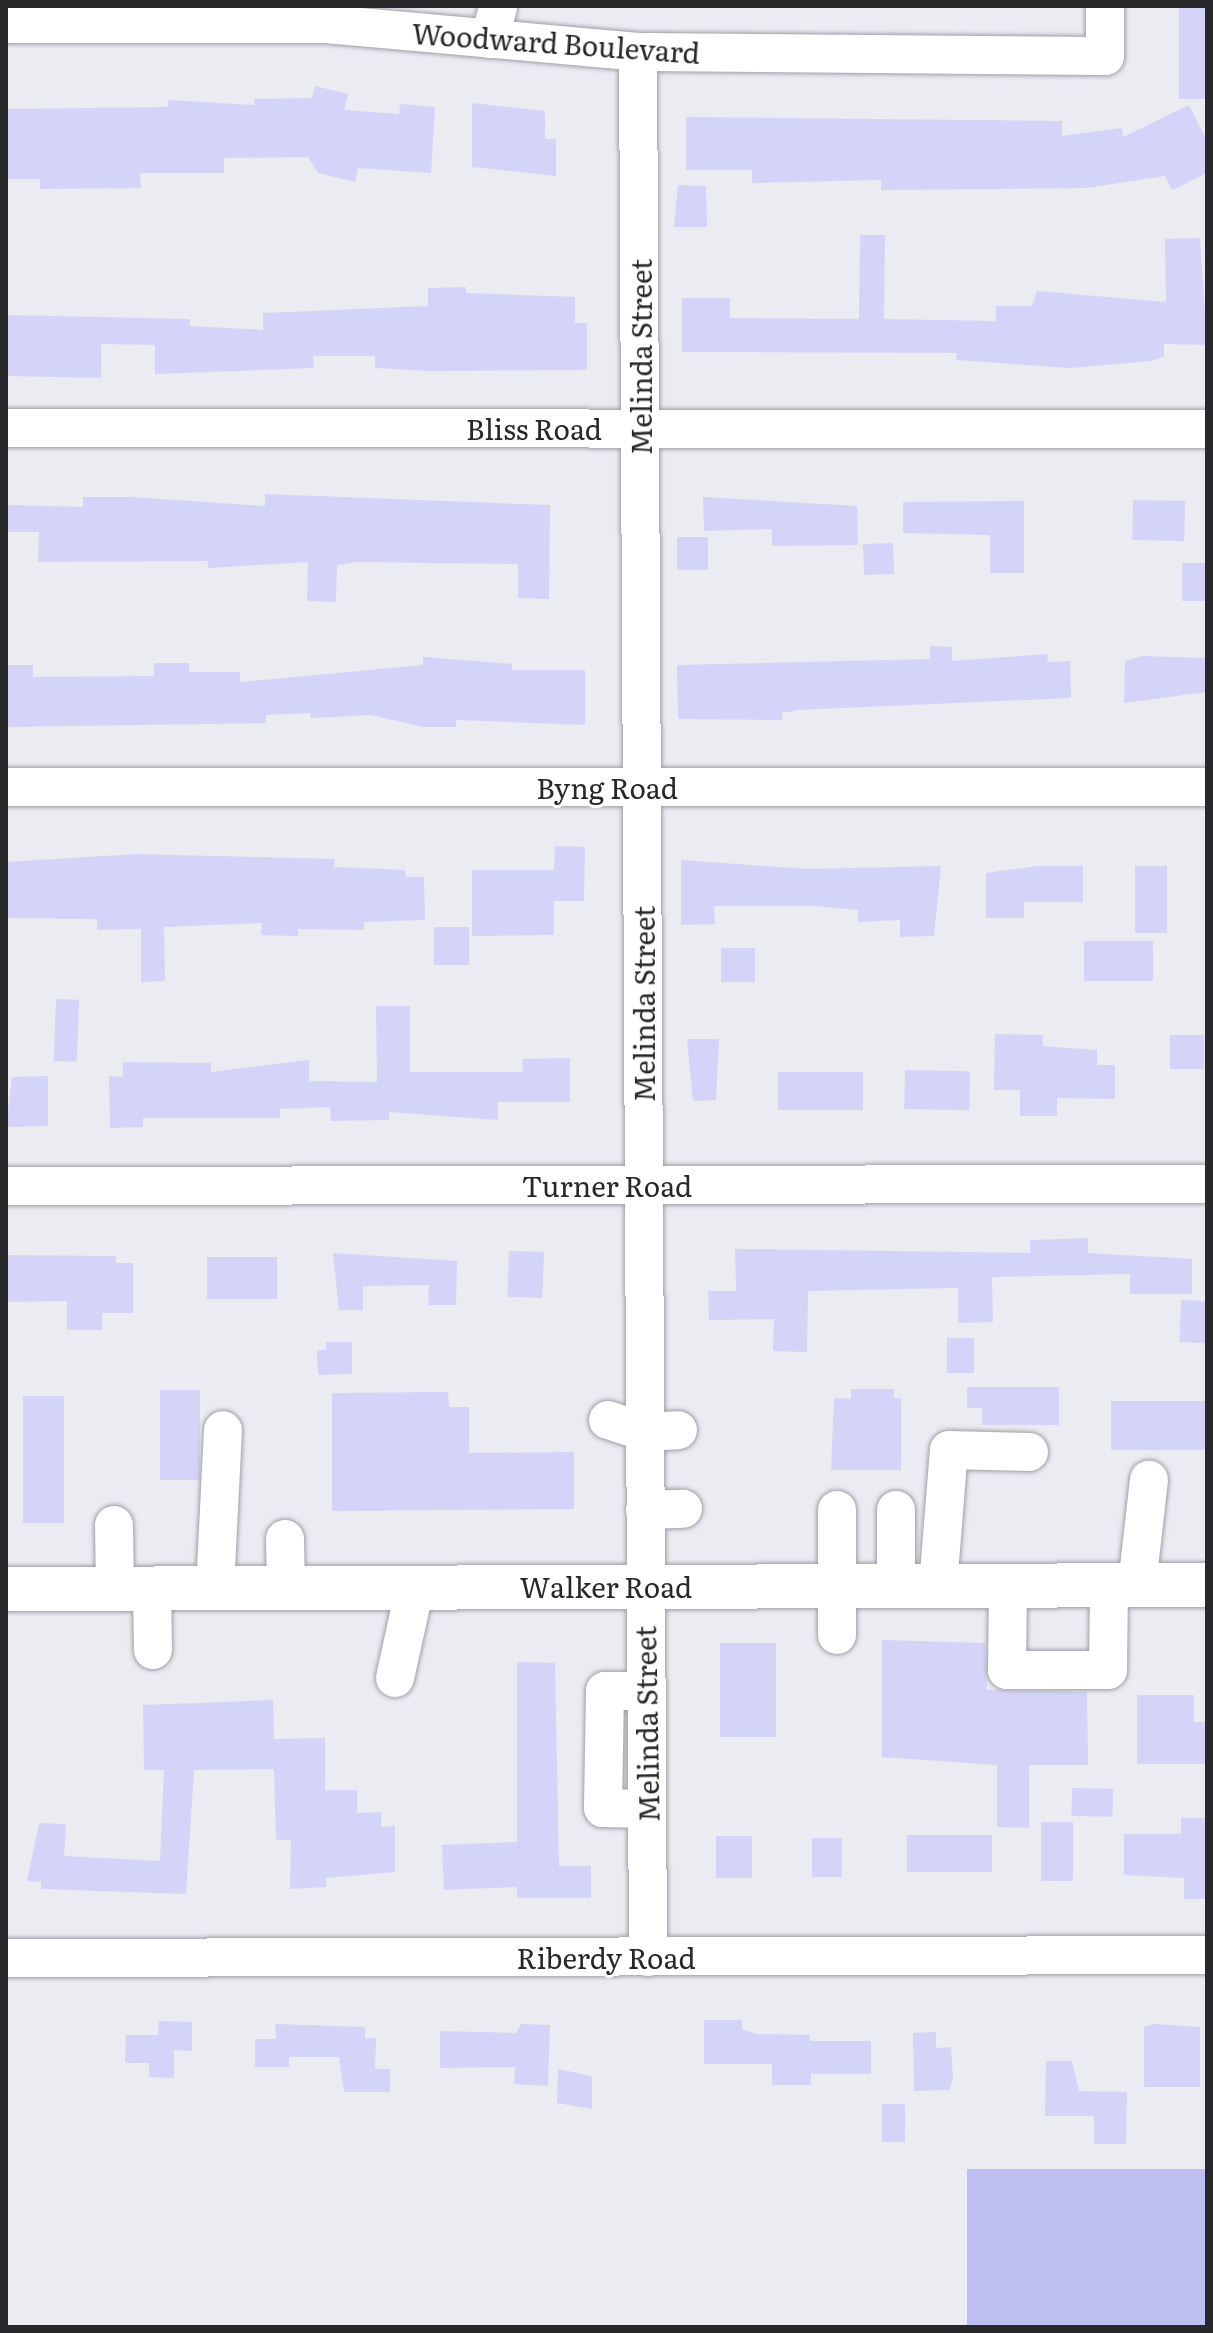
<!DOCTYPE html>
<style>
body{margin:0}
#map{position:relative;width:1213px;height:2333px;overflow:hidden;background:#ebebf2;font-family:Literata,serif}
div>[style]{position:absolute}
.green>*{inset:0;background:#bebef3;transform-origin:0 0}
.building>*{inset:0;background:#d3d4f7;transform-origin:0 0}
.roads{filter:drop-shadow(0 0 2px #9f9fa6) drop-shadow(0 0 2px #9f9fa6)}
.minor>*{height:38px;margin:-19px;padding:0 19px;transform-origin:19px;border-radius:19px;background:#fff}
.major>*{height:44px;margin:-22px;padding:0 22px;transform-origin:22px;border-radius:22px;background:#fff}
span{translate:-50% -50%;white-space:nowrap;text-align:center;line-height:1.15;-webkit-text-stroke:6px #fff;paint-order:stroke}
.street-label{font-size:28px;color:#28282b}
.frame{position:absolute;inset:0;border:8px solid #28282b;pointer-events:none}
</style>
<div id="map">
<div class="green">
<div style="left:967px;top:2169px;width:240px;height:158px"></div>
</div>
<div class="building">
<div style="left:1179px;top:6px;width:28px;height:93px"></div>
<div style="clip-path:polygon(315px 86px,348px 94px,344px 110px,399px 114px,400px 104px,435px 107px,431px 173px,358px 168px,355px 182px,318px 173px,308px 157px,224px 158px,224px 173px,140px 173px,141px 188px,40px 189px,40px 179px,6px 179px,6px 109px,168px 107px,168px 100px,254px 105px,254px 99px,312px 98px)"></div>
<div style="clip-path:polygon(472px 103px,545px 111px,545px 139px,556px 139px,556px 176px,472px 167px)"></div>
<div style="clip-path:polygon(1189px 105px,1207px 141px,1207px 173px,1172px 190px,1165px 176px,1086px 188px,881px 190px,881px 180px,752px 183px,752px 170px,686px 170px,686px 117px,1062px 121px,1062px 136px,1122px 128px,1123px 137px)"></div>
<div style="clip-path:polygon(678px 185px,706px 186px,707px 227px,674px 227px)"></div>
<div style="clip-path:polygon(860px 235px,885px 235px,884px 319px,996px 321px,996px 306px,1032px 306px,1037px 291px,1166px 302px,1165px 239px,1200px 238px,1207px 345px,1164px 344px,1164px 356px,1152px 361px,1070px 368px,956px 360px,957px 353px,682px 352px,682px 298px,730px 298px,730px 318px,859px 319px)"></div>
<div style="clip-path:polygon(466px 287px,466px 293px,575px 297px,575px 323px,587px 323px,587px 370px,429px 371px,375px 368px,375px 356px,313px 356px,314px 368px,155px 374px,155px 345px,101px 344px,101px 378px,6px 376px,6px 315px,190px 319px,190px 326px,263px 330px,263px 313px,428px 306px,428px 288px)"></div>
<div style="clip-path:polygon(265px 494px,550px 505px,549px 599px,518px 598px,518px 564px,358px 562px,337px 565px,336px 602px,307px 601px,308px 562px,208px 568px,208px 561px,38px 562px,39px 532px,6px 532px,6px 505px,83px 507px,83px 497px,132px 497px,265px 506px)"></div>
<div style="clip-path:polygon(703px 497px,857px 506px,858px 545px,772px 546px,772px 529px,704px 531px)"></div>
<div style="left:1133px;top:500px;width:52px;height:40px;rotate:1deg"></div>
<div style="clip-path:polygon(1024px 501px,1024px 573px,990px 573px,990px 535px,903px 533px,903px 502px)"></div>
<div style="left:677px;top:537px;width:31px;height:33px"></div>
<div style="left:893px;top:543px;width:31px;height:30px;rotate:88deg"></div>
<div style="left:1182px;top:563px;width:23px;height:38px"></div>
<div style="clip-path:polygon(930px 646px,952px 647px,952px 661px,1047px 654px,1048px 662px,1070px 661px,1071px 698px,798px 710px,782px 713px,782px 720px,678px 719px,677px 665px,930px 659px)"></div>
<div style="clip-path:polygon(1143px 656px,1207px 658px,1207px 692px,1124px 703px,1125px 661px)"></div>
<div style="clip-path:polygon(423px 657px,512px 664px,512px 670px,585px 670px,585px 725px,456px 720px,456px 727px,423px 727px,371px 715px,311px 718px,310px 713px,266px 715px,266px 723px,6px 727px,6px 665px,33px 665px,33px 677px,154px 676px,154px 663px,189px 663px,189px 672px,240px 672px,240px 682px,423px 665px)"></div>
<div style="clip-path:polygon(555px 846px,585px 847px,584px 901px,554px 901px,554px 935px,472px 936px,472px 870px,554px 870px)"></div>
<div style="clip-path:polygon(136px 854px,335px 859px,334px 867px,405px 870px,406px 877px,424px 877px,425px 920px,364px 922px,364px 930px,298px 929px,298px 936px,261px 935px,262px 923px,164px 927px,165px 981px,141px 982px,141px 929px,97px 930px,97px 919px,6px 918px,6px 862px)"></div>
<div style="clip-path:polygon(681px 860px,808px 869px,941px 866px,934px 936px,900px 937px,900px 920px,858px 922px,858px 910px,815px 906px,714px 906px,715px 924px,681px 925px)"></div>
<div style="clip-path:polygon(1037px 866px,1083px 866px,1083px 902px,1024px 902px,1024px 918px,986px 918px,986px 873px)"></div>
<div style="left:1135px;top:866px;width:32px;height:67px"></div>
<div style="left:434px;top:927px;width:35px;height:38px"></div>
<div style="left:1084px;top:941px;width:69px;height:40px"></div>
<div style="left:721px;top:948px;width:34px;height:34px"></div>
<div style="left:56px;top:999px;width:23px;height:62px;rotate:2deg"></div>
<div style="clip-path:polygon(376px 1006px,410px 1006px,410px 1072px,523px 1072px,522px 1059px,570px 1058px,570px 1102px,498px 1102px,498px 1120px,389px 1112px,389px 1120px,331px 1121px,330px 1107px,280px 1109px,280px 1118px,143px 1118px,143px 1127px,110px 1128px,109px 1076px,123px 1077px,123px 1062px,211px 1063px,211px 1072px,309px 1060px,309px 1081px,377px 1082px)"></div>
<div style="clip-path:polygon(995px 1034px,1043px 1035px,1043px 1046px,1097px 1050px,1097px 1065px,1115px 1065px,1115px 1099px,1057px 1098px,1057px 1116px,1020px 1116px,1020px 1090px,994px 1090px)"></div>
<div style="left:1204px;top:1035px;width:34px;height:34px;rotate:90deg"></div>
<div style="clip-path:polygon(687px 1039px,719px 1039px,716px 1100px,693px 1101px)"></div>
<div style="left:905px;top:1070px;width:65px;height:39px;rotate:1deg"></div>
<div style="left:778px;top:1072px;width:85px;height:38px"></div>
<div style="clip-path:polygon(48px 1076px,48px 1126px,6px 1127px,12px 1077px)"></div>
<div style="clip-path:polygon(1088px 1238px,1088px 1253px,1192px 1259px,1192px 1294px,1130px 1294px,1130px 1274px,992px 1277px,993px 1322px,958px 1323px,958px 1288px,808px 1291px,807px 1352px,773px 1351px,774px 1319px,709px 1320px,708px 1291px,736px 1291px,735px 1249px,1030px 1253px,1030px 1240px)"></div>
<div style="left:544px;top:1252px;width:46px;height:35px;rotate:92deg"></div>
<div style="clip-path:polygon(333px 1253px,457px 1261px,456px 1305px,428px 1305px,429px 1285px,363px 1286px,363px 1310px,339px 1310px)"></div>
<div style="clip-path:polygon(6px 1255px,116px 1256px,116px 1263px,133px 1263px,133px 1313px,102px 1313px,102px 1330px,67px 1330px,67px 1301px,6px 1302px)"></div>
<div style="left:207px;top:1257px;width:70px;height:42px"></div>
<div style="left:1181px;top:1300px;width:26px;height:42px;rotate:2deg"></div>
<div style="left:947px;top:1338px;width:27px;height:35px"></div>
<div style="clip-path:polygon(326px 1342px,352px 1342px,352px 1374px,318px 1375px,317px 1350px,326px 1350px)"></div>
<div style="clip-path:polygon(967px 1387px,1059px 1387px,1059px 1425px,982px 1425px,982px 1408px,967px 1408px)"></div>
<div style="clip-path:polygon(851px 1389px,894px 1389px,894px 1398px,901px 1398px,901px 1470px,831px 1470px,834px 1398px,851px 1399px)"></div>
<div style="left:160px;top:1390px;width:40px;height:90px"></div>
<div style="clip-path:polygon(448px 1392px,449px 1407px,469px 1407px,469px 1453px,574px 1452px,574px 1509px,332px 1511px,332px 1393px)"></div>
<div style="left:23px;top:1396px;width:41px;height:127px"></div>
<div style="left:1207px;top:1401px;width:49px;height:96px;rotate:90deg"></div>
<div style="clip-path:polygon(882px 1640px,985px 1643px,987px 1690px,1087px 1692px,1088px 1765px,1029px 1765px,1029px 1828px,997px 1827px,997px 1765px,882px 1757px)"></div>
<div style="left:720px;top:1643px;width:56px;height:94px"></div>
<div style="clip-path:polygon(517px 1662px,555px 1663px,559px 1866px,591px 1866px,591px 1898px,517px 1898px,517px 1887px,444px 1890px,442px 1845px,517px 1842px)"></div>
<div style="clip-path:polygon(1137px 1695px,1194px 1695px,1194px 1722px,1207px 1722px,1207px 1764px,1137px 1764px)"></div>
<div style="clip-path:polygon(273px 1700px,274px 1739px,325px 1738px,325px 1790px,357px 1790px,357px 1813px,381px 1812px,381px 1827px,395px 1826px,395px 1872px,326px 1878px,326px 1887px,290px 1889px,291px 1840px,276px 1840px,274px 1769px,194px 1770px,186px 1894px,41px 1889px,41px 1882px,27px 1881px,39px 1823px,66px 1824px,64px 1856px,160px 1861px,164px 1770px,144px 1770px,143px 1705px)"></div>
<div style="left:1072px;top:1788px;width:41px;height:28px;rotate:1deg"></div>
<div style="clip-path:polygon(1181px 1818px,1207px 1818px,1207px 1899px,1184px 1899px,1184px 1878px,1124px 1875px,1124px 1834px,1181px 1834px)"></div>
<div style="left:1041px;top:1822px;width:32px;height:59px"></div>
<div style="left:992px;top:1835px;width:37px;height:85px;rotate:90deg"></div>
<div style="left:716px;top:1836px;width:36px;height:42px"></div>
<div style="left:812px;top:1838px;width:30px;height:39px"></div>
<div style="clip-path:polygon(704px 2020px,742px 2020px,742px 2029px,756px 2034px,810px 2035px,810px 2041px,871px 2041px,871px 2074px,811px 2074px,811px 2085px,772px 2085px,772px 2064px,704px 2064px)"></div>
<div style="clip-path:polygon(159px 2021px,192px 2022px,192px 2051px,174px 2050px,174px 2078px,149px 2077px,149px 2063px,125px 2063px,126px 2035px,158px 2035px)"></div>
<div style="clip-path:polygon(275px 2024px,365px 2027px,365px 2038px,376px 2038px,375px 2069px,390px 2069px,390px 2092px,344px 2092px,339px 2057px,289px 2057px,289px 2067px,255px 2067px,255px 2039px,276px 2039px)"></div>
<div style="clip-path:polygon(1153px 2024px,1200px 2027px,1200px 2087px,1144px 2087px,1144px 2027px)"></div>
<div style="clip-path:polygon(550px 2025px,548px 2086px,514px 2084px,515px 2067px,440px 2068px,440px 2031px,516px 2033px,521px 2024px)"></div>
<div style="clip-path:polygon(936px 2032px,936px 2048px,951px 2047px,953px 2080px,949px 2090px,914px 2091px,913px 2033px)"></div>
<div style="clip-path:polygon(1046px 2061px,1072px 2061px,1079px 2091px,1127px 2092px,1126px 2144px,1094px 2144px,1094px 2116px,1045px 2116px)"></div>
<div style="clip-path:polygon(558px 2069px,592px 2076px,592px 2109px,557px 2103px)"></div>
<div style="left:882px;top:2104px;width:23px;height:38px"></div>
</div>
<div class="roads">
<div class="minor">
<div style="left:6px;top:24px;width:320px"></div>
<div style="left:326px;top:24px;width:313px;rotate:5.1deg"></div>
<div style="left:638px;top:52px;width:467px;rotate:0.5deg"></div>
<div style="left:1105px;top:56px;width:50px;rotate:-90deg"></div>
<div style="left:490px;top:39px;width:34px;rotate:-76deg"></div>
<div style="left:638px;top:52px;width:1905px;rotate:89.7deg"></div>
<div style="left:6px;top:428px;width:1201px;rotate:0.05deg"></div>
<div style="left:6px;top:787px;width:1201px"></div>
<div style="left:6px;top:1186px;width:1201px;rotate:-0.1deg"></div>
<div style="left:608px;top:1420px;width:38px;rotate:18deg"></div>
<div style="left:644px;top:1432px;width:34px;rotate:-3deg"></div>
<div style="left:645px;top:1510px;width:38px;rotate:-2deg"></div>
<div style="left:896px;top:1510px;width:76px;rotate:90deg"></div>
<div style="left:114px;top:1525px;width:64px;rotate:89.1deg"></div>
<div style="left:285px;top:1539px;width:49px;rotate:88.8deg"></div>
<div style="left:1137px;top:1585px;width:106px;rotate:-83.5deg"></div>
<div style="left:938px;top:1586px;width:136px;rotate:-85.4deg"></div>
<div style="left:949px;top:1450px;width:80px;rotate:1.4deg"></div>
<div style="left:1008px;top:1586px;width:84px;rotate:90.7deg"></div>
<div style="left:1007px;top:1670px;width:101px"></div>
<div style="left:1108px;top:1670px;width:85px;rotate:-89.3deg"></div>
<div style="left:152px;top:1588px;width:62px;rotate:89.1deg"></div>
<div style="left:215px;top:1588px;width:158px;rotate:-87.1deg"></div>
<div style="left:837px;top:1635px;width:125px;rotate:-90deg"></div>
<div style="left:395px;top:1678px;width:93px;rotate:-77.6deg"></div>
<div style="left:646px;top:1691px;width:41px;rotate:180deg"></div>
<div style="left:605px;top:1691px;width:117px;rotate:91deg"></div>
<div style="left:603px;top:1808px;width:44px;rotate:1.3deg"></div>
<div style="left:6px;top:1958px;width:1201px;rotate:-0.14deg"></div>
</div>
<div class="major">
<div style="left:6px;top:1589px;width:1201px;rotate:-0.19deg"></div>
</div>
</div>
<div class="street-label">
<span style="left:556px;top:42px;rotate:4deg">Woodward Boulevard</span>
<span style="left:640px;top:357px;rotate:-90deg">Melinda Street</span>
<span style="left:534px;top:428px">Bliss Road</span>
<span style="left:607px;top:787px">Byng Road</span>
<span style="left:643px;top:1004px;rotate:-90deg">Melinda Street</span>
<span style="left:607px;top:1185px">Turner Road</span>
<span style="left:606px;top:1586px">Walker Road</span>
<span style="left:646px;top:1724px;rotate:-91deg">Melinda Street</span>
<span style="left:606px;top:1957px">Riberdy Road</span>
</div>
<div class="frame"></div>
</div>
